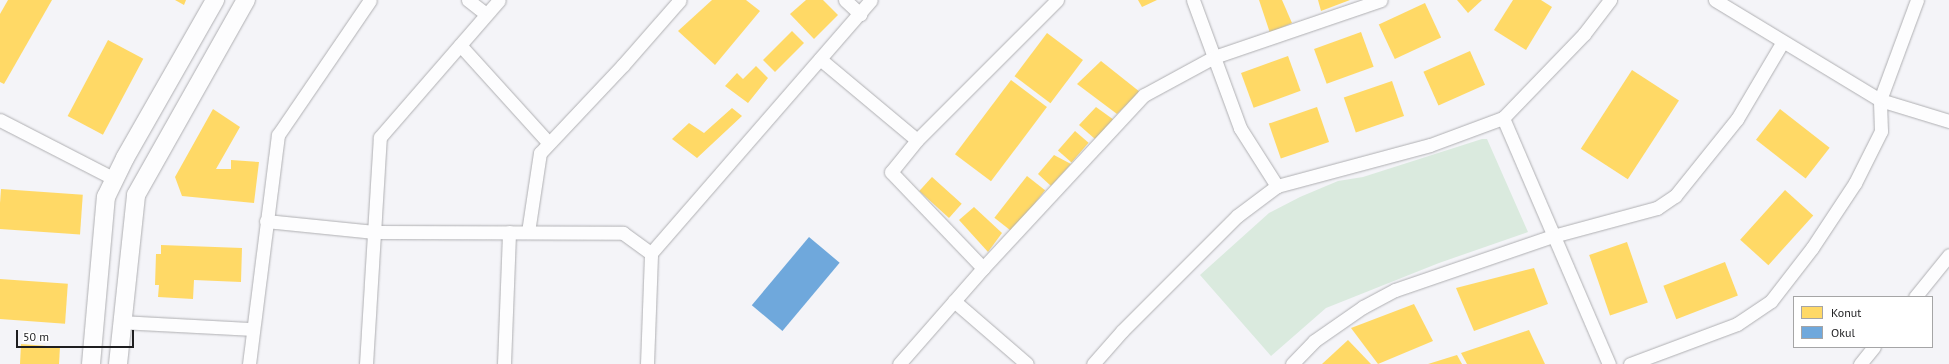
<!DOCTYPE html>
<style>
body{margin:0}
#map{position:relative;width:1949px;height:364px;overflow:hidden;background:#f4f4f8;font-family:"PT Sans",sans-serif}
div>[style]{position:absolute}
.green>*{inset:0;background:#daeade}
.homes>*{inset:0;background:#ffd966;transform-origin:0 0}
.schools>*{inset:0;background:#6fa8dc;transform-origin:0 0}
.roads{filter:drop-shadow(0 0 1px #afafb2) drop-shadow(0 0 1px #afafb2)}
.street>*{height:13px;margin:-6.5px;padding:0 6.5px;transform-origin:6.5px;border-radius:6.5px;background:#fdfdfe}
.secondary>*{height:18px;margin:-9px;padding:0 9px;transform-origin:9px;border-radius:9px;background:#fdfdfe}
span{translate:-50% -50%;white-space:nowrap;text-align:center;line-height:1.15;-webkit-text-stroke:4px #fff;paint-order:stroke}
.legend{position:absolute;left:1793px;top:296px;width:140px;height:52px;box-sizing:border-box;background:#fff;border:1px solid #a5a5a6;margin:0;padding:5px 7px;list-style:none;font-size:12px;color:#1e1e20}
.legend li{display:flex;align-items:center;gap:8px;height:20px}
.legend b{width:20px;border:1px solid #a5a5a6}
.scale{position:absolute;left:16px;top:330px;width:118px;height:18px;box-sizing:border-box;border:2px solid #1e1e20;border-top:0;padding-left:5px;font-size:12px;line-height:14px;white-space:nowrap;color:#1e1e20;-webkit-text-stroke:3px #fff;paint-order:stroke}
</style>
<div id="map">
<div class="green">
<div style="clip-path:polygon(1482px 139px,1487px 139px,1528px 232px,1439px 263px,1326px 308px,1271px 356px,1200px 275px,1269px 213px,1300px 197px,1338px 181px,1363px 177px)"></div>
</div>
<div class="homes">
<div style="clip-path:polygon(8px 0,52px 0,4px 84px,0 82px,0 14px)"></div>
<div style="clip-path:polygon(175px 0,186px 0,184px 5px)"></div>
<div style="clip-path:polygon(712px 0,746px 0,760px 11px,715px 65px,678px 31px)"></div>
<div style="clip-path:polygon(806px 0,823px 0,838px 15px,814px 39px,790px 14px)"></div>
<div style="clip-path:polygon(1138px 0,1157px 0,1142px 7px)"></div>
<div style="clip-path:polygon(1259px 0,1282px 0,1292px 23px,1270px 33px)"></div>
<div style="clip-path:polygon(1318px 0,1350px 0,1321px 11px)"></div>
<div style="clip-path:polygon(1457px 0,1482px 0,1468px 13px)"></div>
<div style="clip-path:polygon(1513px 0,1541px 0,1552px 7px,1526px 50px,1494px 30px)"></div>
<div style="left:1425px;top:3px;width:38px;height:51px;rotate:65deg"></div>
<div style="left:792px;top:31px;width:17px;height:41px;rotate:45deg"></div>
<div style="left:1361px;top:32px;width:37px;height:50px;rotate:70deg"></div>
<div style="left:1047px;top:33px;width:45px;height:54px;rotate:37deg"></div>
<div style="left:108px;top:40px;width:40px;height:86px;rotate:28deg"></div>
<div style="left:1470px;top:51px;width:37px;height:51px;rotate:66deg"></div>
<div style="left:1288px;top:56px;width:37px;height:50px;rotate:70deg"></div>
<div style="clip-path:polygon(1101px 61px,1140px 92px,1117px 114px,1077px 84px)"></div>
<div style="clip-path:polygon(756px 66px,768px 78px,748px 103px,725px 86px,737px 73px,743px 79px)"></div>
<div style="left:1632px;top:70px;width:56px;height:94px;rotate:33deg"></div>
<div style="left:1011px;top:80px;width:45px;height:93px;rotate:37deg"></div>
<div style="left:1392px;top:81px;width:37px;height:51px;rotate:71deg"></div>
<div style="clip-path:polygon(1096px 107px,1114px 120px,1095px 139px,1079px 125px)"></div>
<div style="left:1317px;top:107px;width:37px;height:51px;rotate:71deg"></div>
<div style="clip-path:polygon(732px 108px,742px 116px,697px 158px,672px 139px,689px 123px,704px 133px)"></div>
<div style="clip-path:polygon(213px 109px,240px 127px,216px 169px,231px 169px,231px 160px,259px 162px,254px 203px,182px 196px,175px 177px)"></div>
<div style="left:1780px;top:109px;width:63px;height:39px;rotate:38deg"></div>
<div style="left:1075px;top:131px;width:18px;height:26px;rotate:41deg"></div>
<div style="clip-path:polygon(1054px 155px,1071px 164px,1051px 186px,1038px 174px)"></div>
<div style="left:1027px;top:176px;width:23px;height:53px;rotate:38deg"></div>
<div style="left:932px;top:177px;width:40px;height:19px;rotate:42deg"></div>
<div style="left:1px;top:189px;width:82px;height:40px;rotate:4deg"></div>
<div style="left:1785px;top:190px;width:38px;height:67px;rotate:42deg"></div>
<div style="clip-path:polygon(974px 207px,1002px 233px,988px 252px,959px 220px)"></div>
<div style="left:1627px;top:242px;width:64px;height:40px;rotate:71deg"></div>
<div style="clip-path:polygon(161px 245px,242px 248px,241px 282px,194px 280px,193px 299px,158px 297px,159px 285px,155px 285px,156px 254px,161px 254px)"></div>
<div style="left:1725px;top:262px;width:36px;height:66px;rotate:69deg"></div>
<div style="clip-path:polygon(1534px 268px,1548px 304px,1474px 331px,1456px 288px)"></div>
<div style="left:0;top:279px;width:68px;height:40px;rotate:4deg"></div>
<div style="clip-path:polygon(1414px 304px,1433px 341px,1378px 364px,1351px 328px)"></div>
<div style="clip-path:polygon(1529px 330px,1545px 364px,1467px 364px,1461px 353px)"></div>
<div style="clip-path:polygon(1348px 340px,1371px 364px,1322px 364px)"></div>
<div style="clip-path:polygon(21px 344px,60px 347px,59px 364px,20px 364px)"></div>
<div style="clip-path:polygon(1457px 355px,1462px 364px,1428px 364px)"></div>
</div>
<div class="schools">
<div style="left:809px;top:237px;width:40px;height:89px;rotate:40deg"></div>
</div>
<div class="roads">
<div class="street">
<div style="left:468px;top:0;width:23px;rotate:38deg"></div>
<div style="left:845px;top:0;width:21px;rotate:43deg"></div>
<div style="left:1193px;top:0;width:136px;rotate:69.8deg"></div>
<div style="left:1240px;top:128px;width:69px;rotate:57.5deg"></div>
<div style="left:1715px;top:0;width:193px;rotate:31.2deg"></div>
<div style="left:1880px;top:100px;width:72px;rotate:16.9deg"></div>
<div style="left:460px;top:45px;width:132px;rotate:47.8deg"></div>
<div style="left:820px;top:59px;width:126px;rotate:39.9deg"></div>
<div style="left:917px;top:140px;width:41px;rotate:129.1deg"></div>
<div style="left:891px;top:172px;width:133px;rotate:46.2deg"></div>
<div style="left:1503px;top:118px;width:268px;rotate:66.7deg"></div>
<div style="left:0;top:120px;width:129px;rotate:27.2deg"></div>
<div style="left:917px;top:140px;width:198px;rotate:-45deg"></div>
<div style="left:266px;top:221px;width:109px;rotate:5.8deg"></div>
<div style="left:374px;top:232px;width:249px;rotate:0.2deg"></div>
<div style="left:623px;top:233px;width:34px;rotate:36deg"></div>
<div style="left:528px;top:232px;width:80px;rotate:-81.4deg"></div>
<div style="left:540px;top:153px;width:121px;rotate:-46.7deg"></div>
<div style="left:623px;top:65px;width:86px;rotate:-48.8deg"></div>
<div style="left:1915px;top:297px;width:54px;rotate:-51deg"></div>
<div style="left:954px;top:301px;width:96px;rotate:40.8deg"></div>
<div style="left:122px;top:322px;width:130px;rotate:3.1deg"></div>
<div style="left:249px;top:364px;width:231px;rotate:-82.8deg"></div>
<div style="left:278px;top:135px;width:163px;rotate:-55.7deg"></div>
<div style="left:366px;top:364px;width:227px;rotate:-86.5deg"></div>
<div style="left:380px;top:137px;width:181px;rotate:-49deg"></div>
<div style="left:504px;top:364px;width:132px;rotate:-87.8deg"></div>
<div style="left:647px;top:364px;width:111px;rotate:-87.9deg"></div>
<div style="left:651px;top:253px;width:335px;rotate:-49deg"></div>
<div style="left:899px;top:364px;width:128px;rotate:-48.8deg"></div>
<div style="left:983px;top:268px;width:236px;rotate:-47.1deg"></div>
<div style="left:1144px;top:95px;width:80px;rotate:-28.5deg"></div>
<div style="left:1214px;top:57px;width:176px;rotate:-18.8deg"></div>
<div style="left:1093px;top:364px;width:44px;rotate:-48.7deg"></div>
<div style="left:1122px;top:331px;width:163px;rotate:-45deg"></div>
<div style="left:1237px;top:216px;width:50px;rotate:-36.9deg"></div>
<div style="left:1277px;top:186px;width:158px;rotate:-15deg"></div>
<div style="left:1430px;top:145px;width:78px;rotate:-20.3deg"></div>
<div style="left:1503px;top:118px;width:117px;rotate:-46deg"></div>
<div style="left:1584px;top:34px;width:43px;rotate:-52.6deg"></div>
<div style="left:1292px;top:364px;width:32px;rotate:-46deg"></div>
<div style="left:1314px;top:341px;width:60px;rotate:-34.8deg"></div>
<div style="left:1363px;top:307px;width:36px;rotate:-28deg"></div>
<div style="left:1395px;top:290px;width:167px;rotate:-18.9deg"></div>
<div style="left:1553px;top:236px;width:108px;rotate:-15.1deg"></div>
<div style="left:1657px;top:208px;width:22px;rotate:-34deg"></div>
<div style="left:1675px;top:196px;width:99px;rotate:-51.2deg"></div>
<div style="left:1737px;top:119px;width:88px;rotate:-59.4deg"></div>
<div style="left:1630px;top:364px;width:114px;rotate:-20.5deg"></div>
<div style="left:1737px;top:324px;width:41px;rotate:-34.1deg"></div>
<div style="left:1771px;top:301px;width:67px;rotate:-52.3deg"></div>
<div style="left:1812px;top:248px;width:78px;rotate:-56.5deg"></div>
<div style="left:1855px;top:183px;width:58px;rotate:-63.4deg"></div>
<div style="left:1881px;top:131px;width:31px;rotate:-92deg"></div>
<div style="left:1880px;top:100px;width:107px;rotate:-69.7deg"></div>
<div style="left:1860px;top:364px;width:22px;rotate:-51deg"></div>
</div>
<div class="secondary">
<div style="left:91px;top:364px;width:168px;rotate:-84.9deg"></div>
<div style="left:106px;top:197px;width:43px;rotate:-64deg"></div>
<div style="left:125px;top:158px;width:182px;rotate:-60.3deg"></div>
<div style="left:118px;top:364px;width:170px;rotate:-83.9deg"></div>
<div style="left:136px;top:195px;width:224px;rotate:-60.6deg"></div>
</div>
</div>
<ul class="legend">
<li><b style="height:11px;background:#ffd966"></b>Konut</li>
<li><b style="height:11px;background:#6fa8dc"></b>Okul</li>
</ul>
<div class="scale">50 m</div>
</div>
